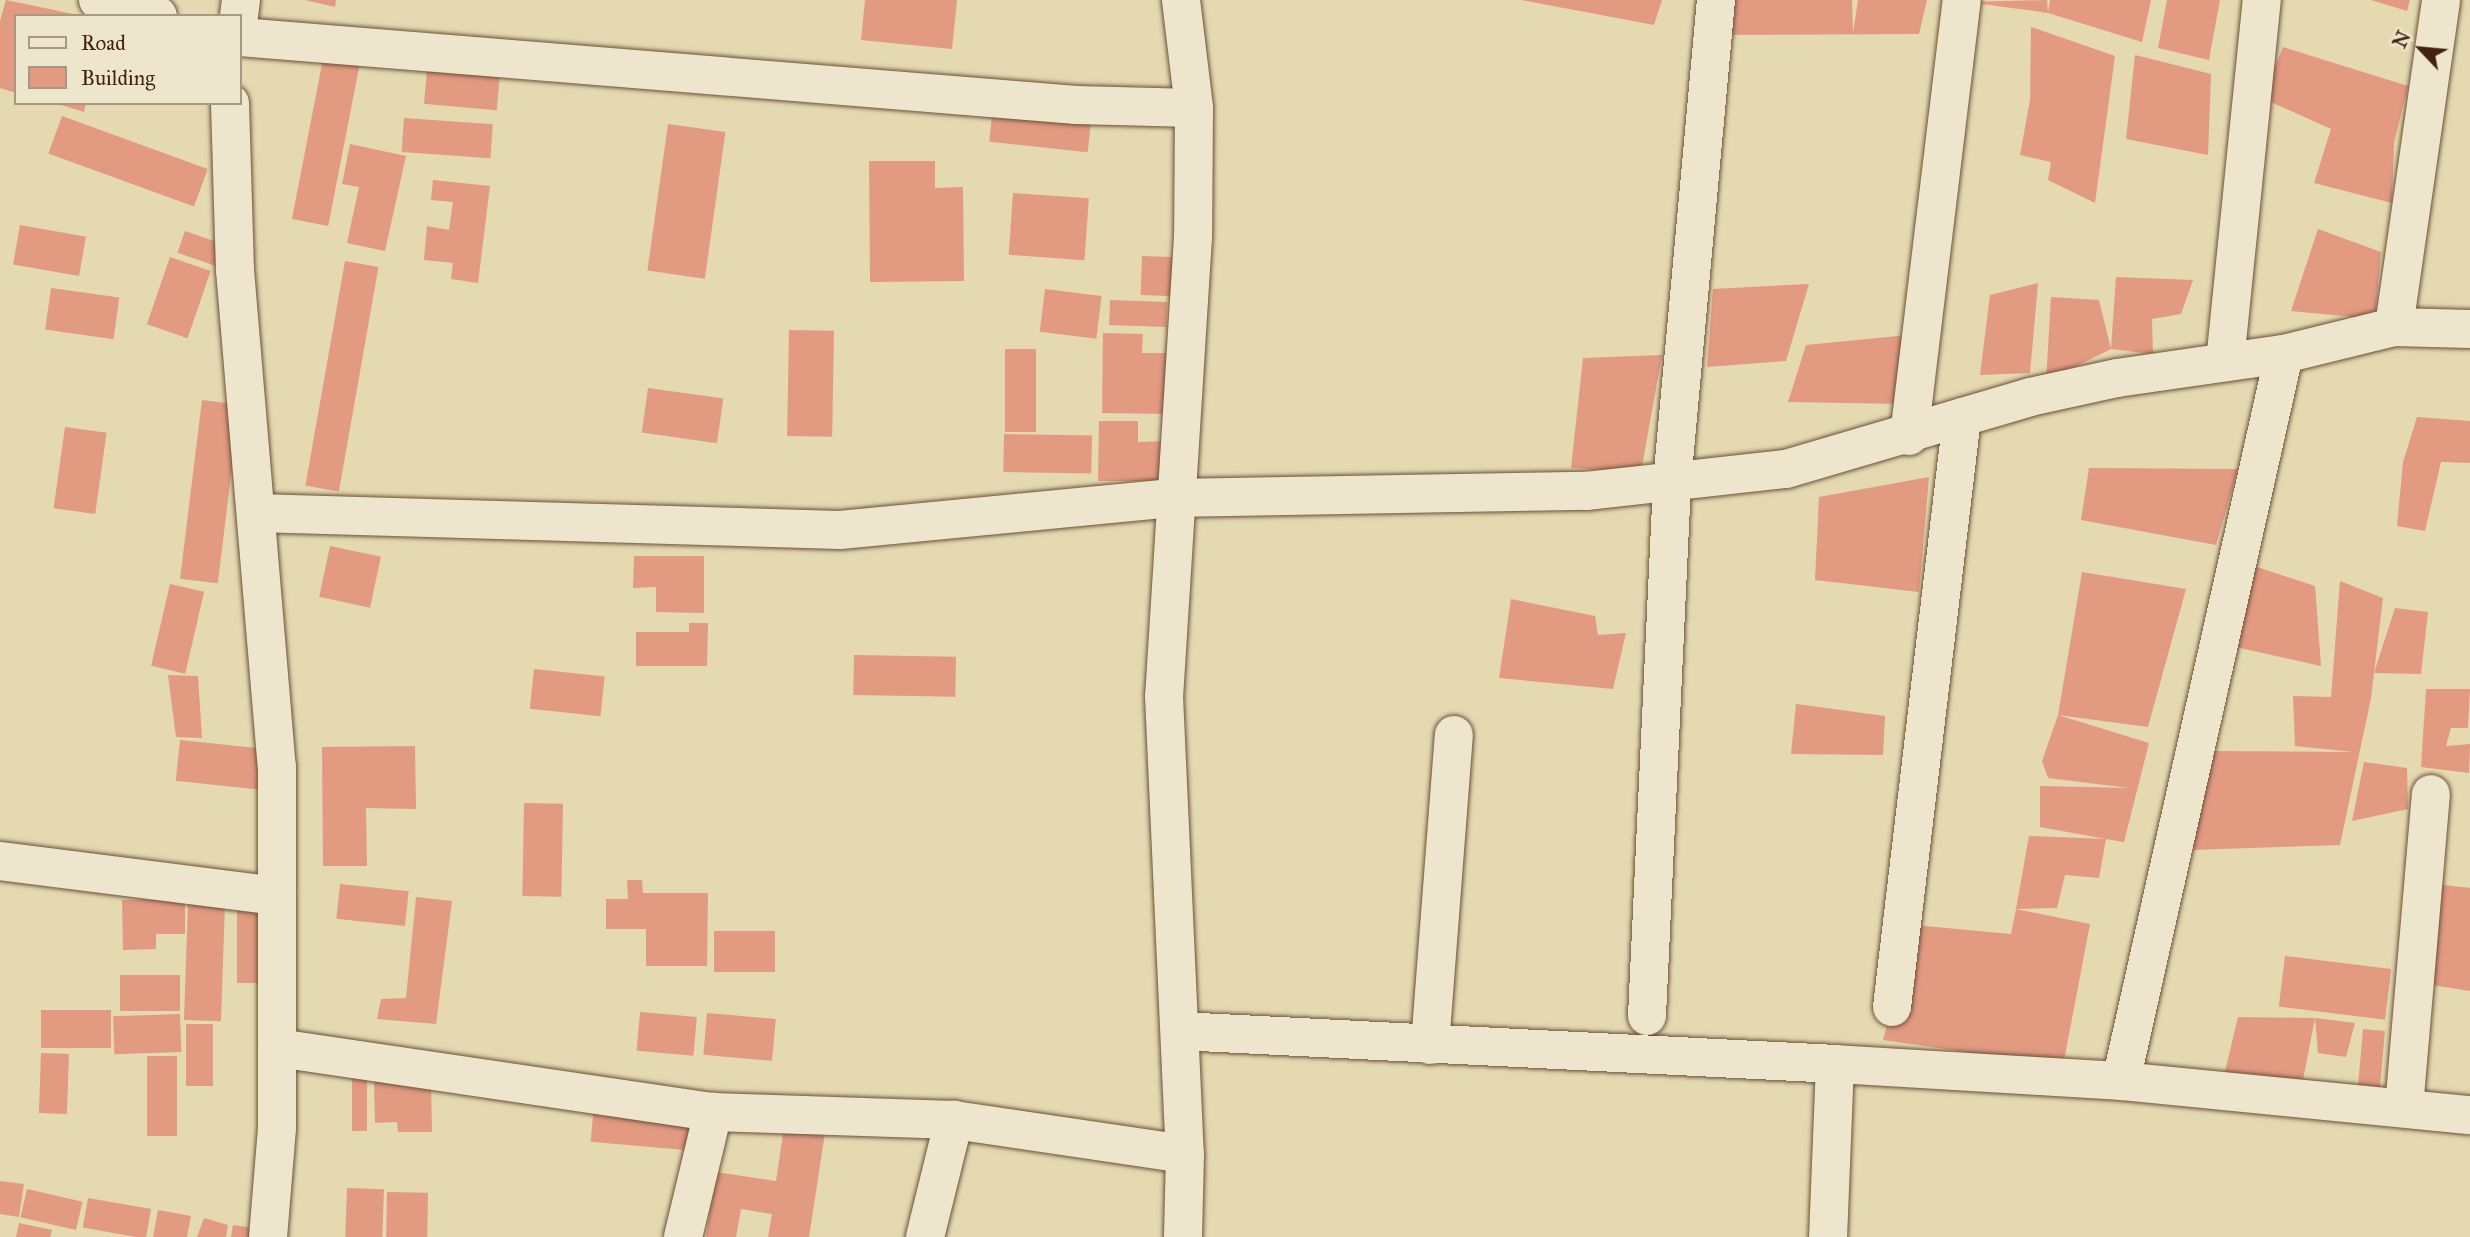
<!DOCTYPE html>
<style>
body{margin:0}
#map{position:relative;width:2470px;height:1237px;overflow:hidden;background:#e4d9b0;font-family:"IM FELL Great Primer",serif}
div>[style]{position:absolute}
.building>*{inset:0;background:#e29a81;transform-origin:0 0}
.roads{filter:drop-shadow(0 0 2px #6c5039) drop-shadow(0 0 2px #6c5039)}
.minor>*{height:38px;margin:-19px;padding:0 19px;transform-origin:19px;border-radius:19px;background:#ede6cc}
span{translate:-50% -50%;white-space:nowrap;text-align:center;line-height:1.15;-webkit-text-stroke:5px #ede6cc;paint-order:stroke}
.legend{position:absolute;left:14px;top:14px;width:228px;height:91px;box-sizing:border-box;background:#ede6cc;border:2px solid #a99881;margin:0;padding:9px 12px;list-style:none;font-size:21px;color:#421}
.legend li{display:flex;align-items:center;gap:14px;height:35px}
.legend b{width:35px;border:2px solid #a99881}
.north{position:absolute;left:2386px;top:14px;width:70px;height:70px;-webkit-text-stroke:5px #ede6cc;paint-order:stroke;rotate:296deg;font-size:19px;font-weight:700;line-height:28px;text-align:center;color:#421}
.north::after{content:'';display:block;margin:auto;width:24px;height:32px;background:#421;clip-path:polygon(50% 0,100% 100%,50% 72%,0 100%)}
</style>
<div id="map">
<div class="building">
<div style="clip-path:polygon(6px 0,78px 15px,16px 16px,16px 93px,0 88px,0 21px)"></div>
<div style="clip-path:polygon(305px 0,336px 0,335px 7px)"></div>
<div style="clip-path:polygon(865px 0,957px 0,952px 49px,861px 40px)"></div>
<div style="clip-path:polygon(1521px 0,1662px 0,1654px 25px)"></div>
<div style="clip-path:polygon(1721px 0,1852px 0,1853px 33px,1858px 0,1927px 0,1919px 34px,1714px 35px)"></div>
<div style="clip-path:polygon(2047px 0,2048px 13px,2050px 0,2151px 0,2142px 42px,2048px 13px,1967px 2px)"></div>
<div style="clip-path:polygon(2167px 0,2220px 0,2209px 60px,2158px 48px)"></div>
<div style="clip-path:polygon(2371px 0,2410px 0,2407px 11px)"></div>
<div style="clip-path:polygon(2031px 27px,2115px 56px,2095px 203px,2048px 180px,2051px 162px,2020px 155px,2030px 100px)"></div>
<div style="clip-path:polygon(2283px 47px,2408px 86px,2394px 143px,2392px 203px,2314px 183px,2331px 129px,2262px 98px)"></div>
<div style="clip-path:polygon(2135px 55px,2211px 74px,2208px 155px,2126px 139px)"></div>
<div style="left:323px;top:59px;width:37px;height:163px;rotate:11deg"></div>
<div style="left:427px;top:70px;width:73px;height:34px;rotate:5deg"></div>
<div style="clip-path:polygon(55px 103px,86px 103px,84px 112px)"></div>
<div style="left:993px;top:106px;width:99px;height:36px;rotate:6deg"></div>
<div style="left:62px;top:116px;width:155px;height:40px;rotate:20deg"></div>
<div style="left:404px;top:118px;width:89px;height:34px;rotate:4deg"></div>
<div style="left:668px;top:124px;width:58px;height:148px;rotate:8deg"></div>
<div style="clip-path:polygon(350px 144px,406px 156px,385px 251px,347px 243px,359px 187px,342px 184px)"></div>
<div style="clip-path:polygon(869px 161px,935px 161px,935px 188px,963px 187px,964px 281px,870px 282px)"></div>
<div style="clip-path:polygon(433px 180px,490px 186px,478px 283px,451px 279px,453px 263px,424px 260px,427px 226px,449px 230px,453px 202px,431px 200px)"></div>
<div style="left:1013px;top:193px;width:76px;height:62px;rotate:4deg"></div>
<div style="left:20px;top:225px;width:67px;height:40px;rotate:10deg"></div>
<div style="clip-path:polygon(2318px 229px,2381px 252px,2375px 319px,2291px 311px)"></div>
<div style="left:185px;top:231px;width:52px;height:23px;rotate:19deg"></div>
<div style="left:1142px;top:256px;width:36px;height:39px;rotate:2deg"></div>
<div style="left:170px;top:257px;width:43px;height:71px;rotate:19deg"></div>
<div style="left:345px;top:261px;width:34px;height:228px;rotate:10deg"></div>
<div style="clip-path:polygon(2116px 277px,2193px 280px,2181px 314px,2152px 319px,2153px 354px,2111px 349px,2046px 381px,2051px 297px,2099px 300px,2111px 349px)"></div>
<div style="clip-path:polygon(2038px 283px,2030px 373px,1980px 375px,1990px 295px)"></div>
<div style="clip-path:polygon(1809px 284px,1786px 361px,1707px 367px,1713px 289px)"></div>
<div style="left:51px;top:288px;width:69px;height:42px;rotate:8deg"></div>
<div style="left:1045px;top:289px;width:57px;height:43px;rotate:7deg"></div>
<div style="left:1110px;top:300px;width:57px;height:25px;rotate:2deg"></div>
<div style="left:789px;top:330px;width:45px;height:106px;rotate:1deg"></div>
<div style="clip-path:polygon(1103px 333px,1143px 334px,1142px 353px,1169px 353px,1169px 414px,1102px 413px)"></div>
<div style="clip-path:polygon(1908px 335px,1904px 404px,1788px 402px,1806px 345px)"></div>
<div style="left:1005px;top:349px;width:31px;height:83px"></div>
<div style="clip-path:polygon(1662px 355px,1641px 472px,1571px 468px,1583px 358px)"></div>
<div style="left:648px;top:388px;width:76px;height:45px;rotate:8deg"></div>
<div style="left:202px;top:400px;width:38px;height:180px;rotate:7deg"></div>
<div style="clip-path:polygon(2417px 417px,2470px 421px,2470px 463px,2441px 462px,2425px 531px,2397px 526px,2403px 462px)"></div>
<div style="clip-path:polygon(1099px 421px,1138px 421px,1138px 442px,1167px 441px,1167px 481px,1098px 481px)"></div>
<div style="left:65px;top:427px;width:42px;height:82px;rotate:8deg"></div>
<div style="left:1004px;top:434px;width:88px;height:38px;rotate:1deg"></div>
<div style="clip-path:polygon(2089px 468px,2238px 469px,2216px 545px,2081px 520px)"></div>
<div style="clip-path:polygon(1929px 477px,1919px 592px,1815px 580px,1819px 497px)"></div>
<div style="left:330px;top:546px;width:52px;height:52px;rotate:12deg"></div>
<div style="clip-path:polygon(634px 556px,704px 556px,704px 613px,656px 612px,656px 587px,633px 588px)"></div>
<div style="clip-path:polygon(2254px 566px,2315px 586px,2321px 666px,2227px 645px)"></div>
<div style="clip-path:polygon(2082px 572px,2186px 589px,2148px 727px,2058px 715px,2149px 743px,2124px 842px,2106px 839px,2099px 878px,2065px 875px,2057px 908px,2016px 909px,2029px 836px,2106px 839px,2040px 827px,2040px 786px,2129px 788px,2048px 778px,2042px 761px,2058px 715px)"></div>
<div style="clip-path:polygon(2340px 581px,2383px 598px,2371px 698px,2340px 845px,2190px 850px,2207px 751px,2353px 752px,2295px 746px,2293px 696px,2331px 697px)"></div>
<div style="left:170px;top:584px;width:35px;height:84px;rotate:13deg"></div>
<div style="clip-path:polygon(1511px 599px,1595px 616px,1598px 635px,1626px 633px,1613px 689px,1499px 678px)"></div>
<div style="clip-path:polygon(2395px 608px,2428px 612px,2421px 674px,2374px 673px)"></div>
<div style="clip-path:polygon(689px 623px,708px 623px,707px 666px,636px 666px,636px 632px,689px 632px)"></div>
<div style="left:854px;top:655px;width:102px;height:40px;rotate:1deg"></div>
<div style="left:534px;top:669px;width:71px;height:40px;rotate:6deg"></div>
<div style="clip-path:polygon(168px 675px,198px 676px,202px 738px,176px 737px)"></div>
<div style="clip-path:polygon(2426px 689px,2470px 689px,2468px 728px,2451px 728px,2446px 746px,2470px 744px,2469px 773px,2421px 767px)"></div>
<div style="clip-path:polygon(1796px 704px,1885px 716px,1883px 755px,1791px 754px)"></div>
<div style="left:180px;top:740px;width:83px;height:41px;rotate:6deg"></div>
<div style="clip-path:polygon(415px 746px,416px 809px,366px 808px,367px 866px,323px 866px,322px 747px)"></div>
<div style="clip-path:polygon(2364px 762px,2407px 768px,2408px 809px,2352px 821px)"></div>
<div style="left:524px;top:803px;width:39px;height:93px;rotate:1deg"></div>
<div style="clip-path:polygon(627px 880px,642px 880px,643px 893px,708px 893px,707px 966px,646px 966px,646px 929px,606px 929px,606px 899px,628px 899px)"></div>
<div style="clip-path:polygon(2427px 883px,2470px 888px,2470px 991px,2419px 983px)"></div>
<div style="left:340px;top:884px;width:69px;height:35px;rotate:6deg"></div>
<div style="clip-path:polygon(416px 897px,452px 901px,436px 1024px,377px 1019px,381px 999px,406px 998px)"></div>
<div style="clip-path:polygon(185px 899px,185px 934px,156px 934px,156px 949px,123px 950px,122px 900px)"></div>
<div style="left:188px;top:904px;width:37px;height:116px;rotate:2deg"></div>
<div style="clip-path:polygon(2016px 909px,2090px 924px,2063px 1066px,1883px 1040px,1914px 925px,2011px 934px)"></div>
<div style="left:237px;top:910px;width:35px;height:73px"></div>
<div style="left:714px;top:931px;width:61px;height:41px"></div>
<div style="left:2285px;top:956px;width:107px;height:51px;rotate:7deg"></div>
<div style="left:120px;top:975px;width:60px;height:36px"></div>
<div style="left:41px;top:1010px;width:70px;height:38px"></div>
<div style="left:640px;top:1012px;width:57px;height:39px;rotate:5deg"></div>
<div style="left:707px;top:1013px;width:69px;height:42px;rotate:5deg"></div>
<div style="left:180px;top:1014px;width:38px;height:67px;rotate:88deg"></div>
<div style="clip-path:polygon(2238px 1017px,2315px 1018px,2302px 1085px,2222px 1084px)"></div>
<div style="clip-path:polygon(2315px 1018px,2355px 1023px,2346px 1057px,2318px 1053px)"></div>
<div style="left:186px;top:1024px;width:27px;height:62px"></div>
<div style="left:2363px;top:1029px;width:22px;height:65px;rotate:5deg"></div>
<div style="left:41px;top:1053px;width:28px;height:60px;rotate:2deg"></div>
<div style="left:147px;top:1056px;width:30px;height:80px"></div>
<div style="left:352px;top:1078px;width:15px;height:53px"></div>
<div style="clip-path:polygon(431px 1079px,432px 1132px,398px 1132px,397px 1122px,375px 1123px,374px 1080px)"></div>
<div style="left:594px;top:1104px;width:100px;height:38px;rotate:5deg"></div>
<div style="clip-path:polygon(784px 1127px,825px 1133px,809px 1237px,768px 1237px,772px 1214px,741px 1209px,736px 1237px,706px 1237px,716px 1172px,776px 1181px)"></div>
<div style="clip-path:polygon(0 1181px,24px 1184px,19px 1217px,0 1214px)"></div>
<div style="left:347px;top:1188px;width:37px;height:49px;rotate:2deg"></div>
<div style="left:27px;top:1189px;width:57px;height:29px;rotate:13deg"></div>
<div style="left:387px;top:1192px;width:41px;height:45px;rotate:1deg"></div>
<div style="left:88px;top:1198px;width:64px;height:30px;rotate:10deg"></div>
<div style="clip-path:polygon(158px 1210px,191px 1216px,187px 1237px,153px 1237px)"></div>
<div style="clip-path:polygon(204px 1218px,228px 1225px,226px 1237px,197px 1237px)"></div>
<div style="clip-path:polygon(19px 1223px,52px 1230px,50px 1237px,16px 1237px)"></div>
<div style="clip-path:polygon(233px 1225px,254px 1228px,253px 1237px,231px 1237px)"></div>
</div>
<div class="roads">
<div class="minor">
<div style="left:98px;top:0;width:62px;rotate:14.9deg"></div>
<div style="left:1181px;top:0;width:109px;rotate:83.1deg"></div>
<div style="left:1194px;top:108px;width:129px;rotate:90.4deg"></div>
<div style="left:1193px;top:237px;width:460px;rotate:93.6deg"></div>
<div style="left:1164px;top:696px;width:458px;rotate:87.4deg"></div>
<div style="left:1185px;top:1154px;width:83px;rotate:91.4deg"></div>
<div style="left:239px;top:16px;width:16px;rotate:-83deg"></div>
<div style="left:240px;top:37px;width:839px;rotate:4.65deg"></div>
<div style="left:1076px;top:105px;width:118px;rotate:1.5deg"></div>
<div style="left:230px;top:103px;width:167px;rotate:88.3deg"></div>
<div style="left:235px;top:270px;width:498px;rotate:85.2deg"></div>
<div style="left:277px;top:766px;width:362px;rotate:90deg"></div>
<div style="left:277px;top:1128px;width:109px;rotate:94.7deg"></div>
<div style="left:2394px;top:327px;width:330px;rotate:-81.8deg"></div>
<div style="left:2225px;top:362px;width:364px;rotate:-84.2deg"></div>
<div style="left:1909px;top:436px;width:439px;rotate:-83.1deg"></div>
<div style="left:256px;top:513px;width:584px;rotate:1.67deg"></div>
<div style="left:840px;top:530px;width:334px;rotate:-5.5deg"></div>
<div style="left:1172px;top:498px;width:414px;rotate:-1deg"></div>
<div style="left:1586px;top:491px;width:201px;rotate:-6.3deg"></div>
<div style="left:1786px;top:469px;width:254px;rotate:-16.4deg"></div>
<div style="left:2030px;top:397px;width:89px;rotate:-12.3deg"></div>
<div style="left:2117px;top:378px;width:169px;rotate:-8.2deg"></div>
<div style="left:2284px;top:354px;width:113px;rotate:-13.8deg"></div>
<div style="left:2394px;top:327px;width:76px;rotate:1.5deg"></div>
<div style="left:0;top:861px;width:279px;rotate:7.2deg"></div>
<div style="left:1892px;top:1007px;width:594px;rotate:-83.23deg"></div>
<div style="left:1647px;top:1016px;width:534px;rotate:-87.31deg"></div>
<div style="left:1672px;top:483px;width:485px;rotate:-84.8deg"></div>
<div style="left:1180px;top:1031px;width:656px;rotate:2.88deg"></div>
<div style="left:1835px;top:1064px;width:173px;rotate:92.3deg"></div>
<div style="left:1430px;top:1045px;width:311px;rotate:-85.6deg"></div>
<div style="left:278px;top:1048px;width:440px;rotate:8.4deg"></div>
<div style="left:713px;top:1112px;width:241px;rotate:1.9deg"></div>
<div style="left:954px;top:1120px;width:233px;rotate:8.4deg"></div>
<div style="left:1835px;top:1064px;width:287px;rotate:3.4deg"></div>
<div style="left:2121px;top:1081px;width:351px;rotate:5.6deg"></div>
<div style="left:2121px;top:1081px;width:745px;rotate:-77.36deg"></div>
<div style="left:2404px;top:1108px;width:315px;rotate:-85.1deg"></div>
<div style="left:683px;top:1237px;width:129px;rotate:-76.5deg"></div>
<div style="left:925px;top:1237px;width:121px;rotate:-76.1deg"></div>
</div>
</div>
<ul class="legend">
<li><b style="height:9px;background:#ede6cc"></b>Road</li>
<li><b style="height:19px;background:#e29a81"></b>Building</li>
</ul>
<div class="north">N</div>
</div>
